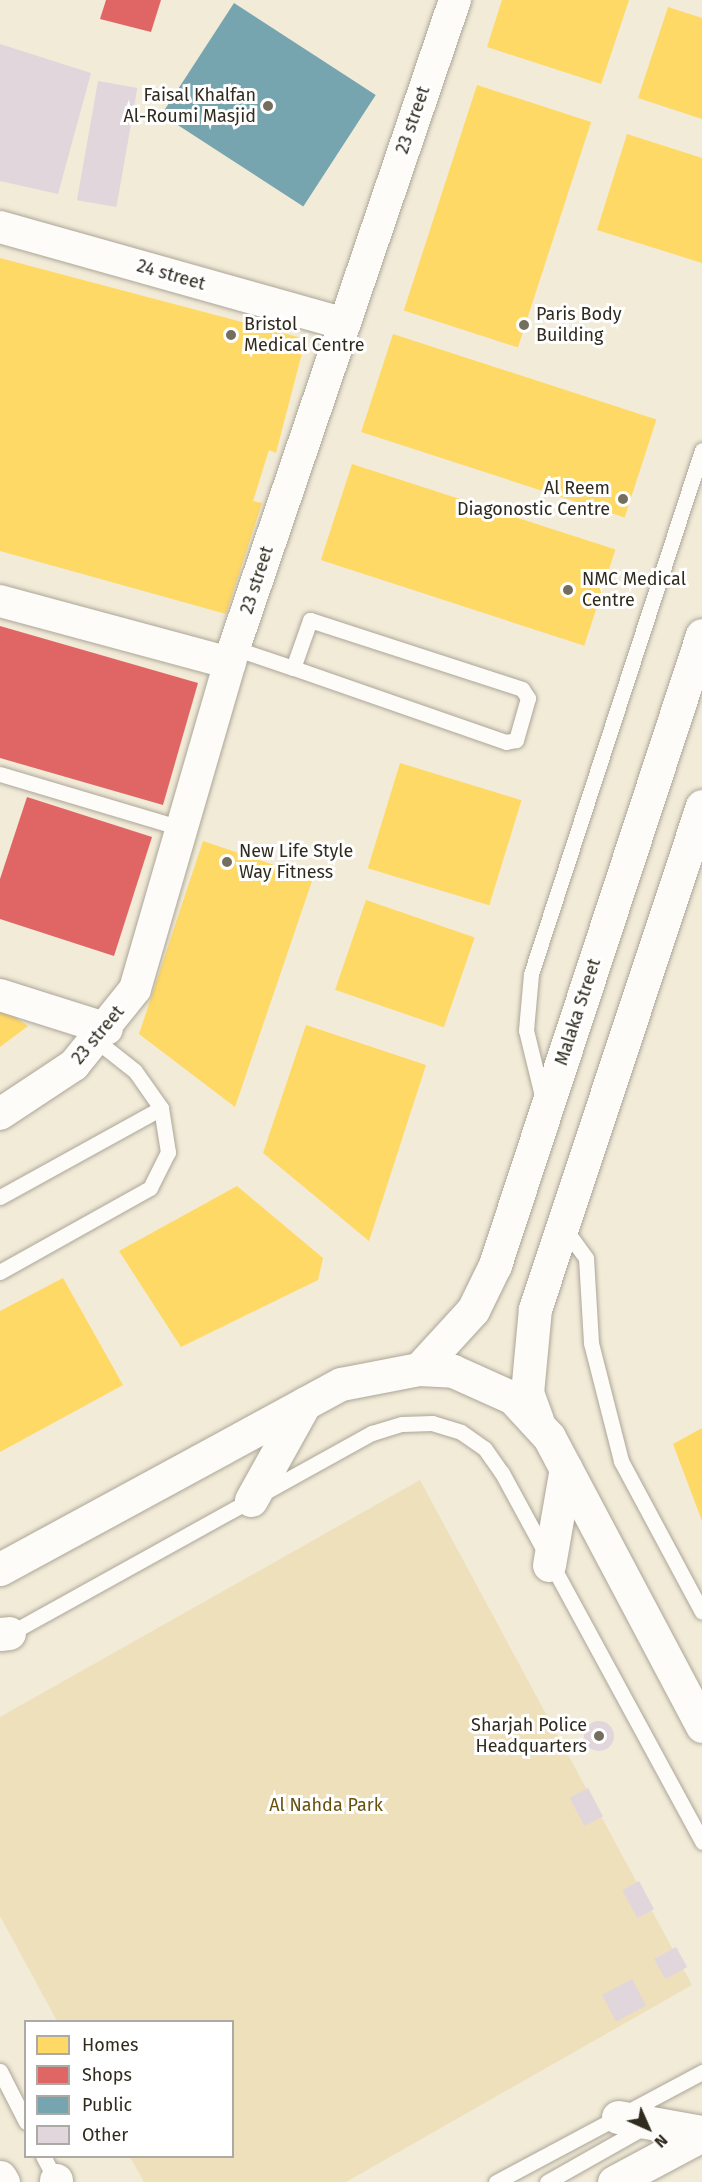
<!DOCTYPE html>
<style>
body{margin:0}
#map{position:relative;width:702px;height:2182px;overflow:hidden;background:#f2ebd8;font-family:"Fira Sans",sans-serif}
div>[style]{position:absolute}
.green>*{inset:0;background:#eee0bb}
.homes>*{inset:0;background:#ffd966;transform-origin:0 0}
.shops>*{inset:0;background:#e06666}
.public>*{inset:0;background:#76a5af;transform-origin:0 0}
.building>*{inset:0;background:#e1d6db;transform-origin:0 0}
.round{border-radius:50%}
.roads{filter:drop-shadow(0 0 2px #aca698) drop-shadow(0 0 2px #aca698)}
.lane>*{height:15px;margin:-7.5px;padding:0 7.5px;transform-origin:7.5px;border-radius:7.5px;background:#fdfcf9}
.street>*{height:32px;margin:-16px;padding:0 16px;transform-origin:16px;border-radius:16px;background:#fdfcf9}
.secondary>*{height:33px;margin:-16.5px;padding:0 16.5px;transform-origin:16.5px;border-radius:16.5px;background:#fdfcf9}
.dots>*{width:16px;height:16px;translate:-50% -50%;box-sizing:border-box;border:3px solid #fff;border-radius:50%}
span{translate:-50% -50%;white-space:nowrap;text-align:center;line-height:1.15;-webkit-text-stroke:6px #fff;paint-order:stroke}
.poi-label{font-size:18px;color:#302b1e}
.right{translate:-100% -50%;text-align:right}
.left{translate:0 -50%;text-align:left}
.street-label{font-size:18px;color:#302b1e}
.park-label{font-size:18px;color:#66510d}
.legend{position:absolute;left:24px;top:2020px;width:210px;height:138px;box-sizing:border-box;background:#fff;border:2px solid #acaaa5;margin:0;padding:8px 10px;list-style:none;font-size:18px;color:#302b1e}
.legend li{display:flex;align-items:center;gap:12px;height:30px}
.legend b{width:30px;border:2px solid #acaaa5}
.north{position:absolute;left:618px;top:2098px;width:60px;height:60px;-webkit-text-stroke:4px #fff;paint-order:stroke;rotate:135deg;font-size:16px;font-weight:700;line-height:24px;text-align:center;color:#302b1e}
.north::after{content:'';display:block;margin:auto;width:21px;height:27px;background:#302b1e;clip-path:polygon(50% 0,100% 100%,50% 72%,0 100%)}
</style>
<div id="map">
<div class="green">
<div style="clip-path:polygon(420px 1480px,692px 1985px,346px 2182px,144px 2182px,130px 2157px,232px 2156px,232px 2022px,57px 2021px,0 1916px,0 1717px)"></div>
</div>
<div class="homes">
<div style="clip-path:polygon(502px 0,629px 0,601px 84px,487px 47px)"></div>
<div style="clip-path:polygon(668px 7px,702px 18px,702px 119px,638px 98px)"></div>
<div style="left:477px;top:85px;width:120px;height:237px;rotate:18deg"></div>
<div style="clip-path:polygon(627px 134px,702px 158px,702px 263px,597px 230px)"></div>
<div style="clip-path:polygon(0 258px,298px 337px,303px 349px,276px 453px,269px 450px,253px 501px,262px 503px,226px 614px,0 551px)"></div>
<div style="left:393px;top:334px;width:277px;height:103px;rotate:18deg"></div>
<div style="left:352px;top:464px;width:277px;height:101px;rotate:18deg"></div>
<div style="left:400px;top:763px;width:127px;height:110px;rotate:17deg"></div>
<div style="clip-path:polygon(203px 841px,313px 878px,235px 1107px,139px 1034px)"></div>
<div style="left:366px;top:900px;width:115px;height:95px;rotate:19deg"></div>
<div style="clip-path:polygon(0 1007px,28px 1026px,0 1047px)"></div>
<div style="clip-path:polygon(306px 1025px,426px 1065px,369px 1241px,263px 1153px)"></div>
<div style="clip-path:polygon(237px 1186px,323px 1258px,318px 1280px,181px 1347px,119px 1251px)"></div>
<div style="clip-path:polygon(63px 1278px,123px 1385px,0 1452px,0 1311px)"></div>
<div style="clip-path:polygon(702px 1428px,702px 1521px,673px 1444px)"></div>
</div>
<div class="shops">
<div style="clip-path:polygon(106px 0,161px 0,151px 32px,100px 19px)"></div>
<div style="clip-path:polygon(0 626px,198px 683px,163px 805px,0 758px)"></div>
<div style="clip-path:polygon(27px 797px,152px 837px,114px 956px,0 919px,0 879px)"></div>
</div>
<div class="public">
<div style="left:234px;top:3px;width:169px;height:133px;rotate:33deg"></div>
</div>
<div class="building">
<div style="clip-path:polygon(0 44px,91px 73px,58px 194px,0 181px)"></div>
<div style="left:98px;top:81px;width:40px;height:121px;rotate:10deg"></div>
<div class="round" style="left:584px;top:1721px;width:30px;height:30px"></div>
<div style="left:588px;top:1788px;width:32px;height:21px;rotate:62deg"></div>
<div style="left:639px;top:1881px;width:32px;height:19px;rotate:62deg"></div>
<div style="left:676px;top:1947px;width:23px;height:25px;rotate:61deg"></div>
<div style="left:632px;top:1979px;width:30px;height:34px;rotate:62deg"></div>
</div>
<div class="roads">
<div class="lane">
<div style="left:310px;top:620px;width:223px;rotate:18deg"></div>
<div style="left:522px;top:689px;width:11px;rotate:56deg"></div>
<div style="left:528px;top:698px;width:44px;rotate:105.9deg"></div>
<div style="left:516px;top:740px;width:10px;rotate:169deg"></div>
<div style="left:506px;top:742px;width:225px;rotate:-160.8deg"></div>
<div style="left:293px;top:668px;width:51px;rotate:-70.5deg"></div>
<div style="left:234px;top:648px;width:62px;rotate:18.7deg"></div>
<div style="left:0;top:774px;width:192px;rotate:16.6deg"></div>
<div style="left:97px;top:1041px;width:48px;rotate:38.3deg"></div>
<div style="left:135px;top:1071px;width:45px;rotate:54.9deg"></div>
<div style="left:544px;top:1104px;width:76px;rotate:-103.7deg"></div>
<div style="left:526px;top:1030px;width:56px;rotate:-84.9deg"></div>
<div style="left:531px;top:974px;width:551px;rotate:-71.93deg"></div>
<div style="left:0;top:1197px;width:184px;rotate:-28.9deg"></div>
<div style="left:161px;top:1108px;width:45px;rotate:81deg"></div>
<div style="left:168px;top:1152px;width:40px;rotate:116.6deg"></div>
<div style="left:150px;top:1188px;width:172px;rotate:150.8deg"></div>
<div style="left:562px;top:1225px;width:41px;rotate:54deg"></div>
<div style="left:586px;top:1258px;width:85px;rotate:86.6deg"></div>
<div style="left:591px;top:1343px;width:122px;rotate:75.7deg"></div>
<div style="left:621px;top:1461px;width:171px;rotate:61.8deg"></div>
<div style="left:7px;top:1635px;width:417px;rotate:-29deg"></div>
<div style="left:372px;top:1433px;width:31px;rotate:-17deg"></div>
<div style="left:402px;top:1424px;width:30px;rotate:-2deg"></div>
<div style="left:432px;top:1423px;width:30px;rotate:17deg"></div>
<div style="left:461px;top:1432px;width:29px;rotate:35deg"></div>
<div style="left:485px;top:1449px;width:29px;rotate:55deg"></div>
<div style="left:502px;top:1473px;width:420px;rotate:61.5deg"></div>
<div style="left:0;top:2071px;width:57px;rotate:63deg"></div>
<div style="left:43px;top:2156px;width:30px;rotate:62deg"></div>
<div style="left:496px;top:2182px;width:234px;rotate:-28.1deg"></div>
<div style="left:547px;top:2182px;width:114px;rotate:-29.5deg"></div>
</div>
<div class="street">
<div style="left:0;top:227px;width:355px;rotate:15.7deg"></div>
<div style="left:0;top:601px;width:238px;rotate:15.1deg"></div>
<div style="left:0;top:995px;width:112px;rotate:17.6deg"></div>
<div style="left:0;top:1114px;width:89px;rotate:-33.5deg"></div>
<div style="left:74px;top:1065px;width:97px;rotate:-51.2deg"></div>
<div style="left:135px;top:989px;width:355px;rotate:-73.8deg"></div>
<div style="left:234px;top:648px;width:685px;rotate:-71.17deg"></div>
</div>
<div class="secondary">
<div style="left:419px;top:1369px;width:80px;rotate:-47.5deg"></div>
<div style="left:473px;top:1310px;width:50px;rotate:-63.9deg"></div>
<div style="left:495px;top:1265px;width:663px;rotate:-71.81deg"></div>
<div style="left:537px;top:1420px;width:29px;rotate:-110deg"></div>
<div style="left:527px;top:1393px;width:84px;rotate:-84.6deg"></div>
<div style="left:535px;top:1309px;width:530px;rotate:-71.63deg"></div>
<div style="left:251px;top:1500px;width:111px;rotate:-60.9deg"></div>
<div style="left:549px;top:1565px;width:98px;rotate:-80.1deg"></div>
<div style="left:0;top:1569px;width:388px;rotate:-28.5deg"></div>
<div style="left:341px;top:1384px;width:79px;rotate:-10.9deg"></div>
<div style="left:419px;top:1369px;width:34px;rotate:3deg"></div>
<div style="left:453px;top:1371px;width:66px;rotate:24.2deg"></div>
<div style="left:513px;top:1398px;width:53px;rotate:47.3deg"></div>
<div style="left:549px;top:1437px;width:327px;rotate:62.1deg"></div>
<div style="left:0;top:1634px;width:9px;rotate:-6deg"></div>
<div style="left:618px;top:2117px;width:85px;rotate:10.1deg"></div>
<div style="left:0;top:2177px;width:6px;rotate:59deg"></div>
<div style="left:56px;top:2180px;width:2px;rotate:90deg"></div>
<div style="left:614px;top:2182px;width:100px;rotate:-28.1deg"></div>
</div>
</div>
<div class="dots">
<div style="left:268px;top:106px;background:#746e5f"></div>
<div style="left:524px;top:325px;background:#746e5f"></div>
<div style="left:231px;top:335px;background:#746e5f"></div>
<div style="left:623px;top:499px;background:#746e5f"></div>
<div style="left:568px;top:590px;background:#746e5f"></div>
<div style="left:227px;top:862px;background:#746e5f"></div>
<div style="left:599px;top:1736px;background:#746e5f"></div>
</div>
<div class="poi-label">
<span class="right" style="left:256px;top:106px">Faisal Khalfan<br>Al-Roumi Masjid</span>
<span class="left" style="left:536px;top:325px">Paris Body<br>Building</span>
<span class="left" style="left:244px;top:335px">Bristol<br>Medical Centre</span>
<span class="right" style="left:610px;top:499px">Al Reem<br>Diagonostic Centre</span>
<span class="left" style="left:582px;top:590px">NMC Medical<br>Centre</span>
<span class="left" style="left:239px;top:862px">New Life Style<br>Way Fitness</span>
<span class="right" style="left:587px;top:1736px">Sharjah Police<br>Headquarters</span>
</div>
<div class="street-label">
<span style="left:413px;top:120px;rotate:-71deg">23 street</span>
<span style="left:171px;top:275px;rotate:16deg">24 street</span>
<span style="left:257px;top:580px;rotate:-72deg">23 street</span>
<span style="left:578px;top:1012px;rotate:-72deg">Malaka Street</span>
<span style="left:98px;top:1035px;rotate:-50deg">23 street</span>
</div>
<div class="park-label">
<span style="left:326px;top:1805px">Al Nahda Park</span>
</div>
<ul class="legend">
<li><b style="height:16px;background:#ffd966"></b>Homes</li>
<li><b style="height:16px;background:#e06666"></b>Shops</li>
<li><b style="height:16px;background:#76a5af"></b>Public</li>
<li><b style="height:16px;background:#e1d6db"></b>Other</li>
</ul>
<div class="north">N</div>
</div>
